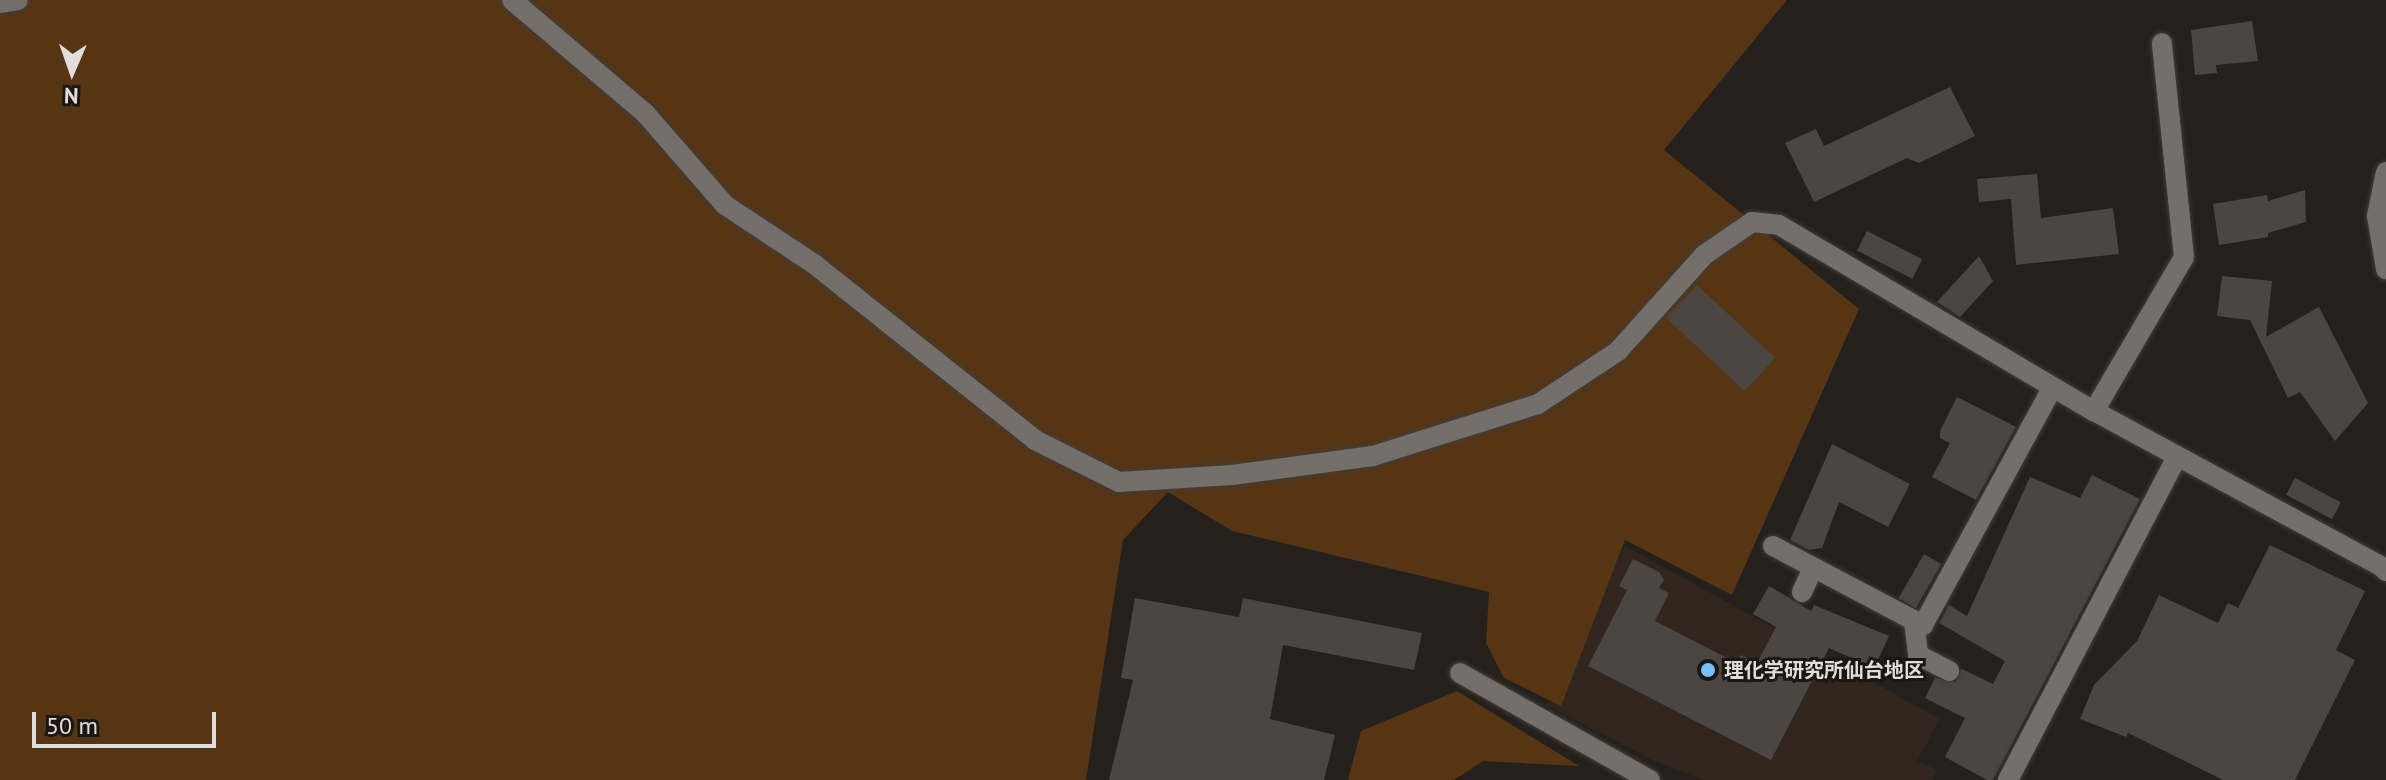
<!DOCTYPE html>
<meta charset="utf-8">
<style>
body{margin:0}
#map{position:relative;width:2386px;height:780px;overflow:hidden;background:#25201c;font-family:"PT Sans","Noto Sans JP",sans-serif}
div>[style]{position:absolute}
.built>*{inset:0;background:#30261e}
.green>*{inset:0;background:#563514}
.building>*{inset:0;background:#4b4641;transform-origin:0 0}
.roads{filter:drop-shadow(0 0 2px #403d3a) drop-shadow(0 0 2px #403d3a)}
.minor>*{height:20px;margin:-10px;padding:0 10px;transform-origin:10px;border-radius:10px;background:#746f6a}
.tertiary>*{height:20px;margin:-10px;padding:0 10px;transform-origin:10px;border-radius:10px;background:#746f6a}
.dots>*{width:22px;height:22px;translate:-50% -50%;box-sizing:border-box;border:4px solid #1c1713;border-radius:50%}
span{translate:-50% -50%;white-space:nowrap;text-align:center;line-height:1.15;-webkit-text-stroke:6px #1c1713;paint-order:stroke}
.poi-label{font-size:20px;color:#e0ddda;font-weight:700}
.left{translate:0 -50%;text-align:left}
.north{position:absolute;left:32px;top:32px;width:80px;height:80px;-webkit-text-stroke:6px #1c1713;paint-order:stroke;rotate:182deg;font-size:22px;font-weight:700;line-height:32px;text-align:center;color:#e0ddda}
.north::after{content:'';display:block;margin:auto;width:28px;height:36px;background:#e0ddda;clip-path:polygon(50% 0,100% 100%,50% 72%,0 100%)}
.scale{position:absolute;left:32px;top:712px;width:184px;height:36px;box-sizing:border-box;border:4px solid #e0ddda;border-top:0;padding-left:10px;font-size:24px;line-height:28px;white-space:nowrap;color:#e0ddda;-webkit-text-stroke:6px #1c1713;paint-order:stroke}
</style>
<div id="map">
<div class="built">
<div style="clip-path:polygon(1625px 546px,1940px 719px,1917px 761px,1937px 770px,1932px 780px,1703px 780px,1650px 759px,1546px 705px)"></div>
</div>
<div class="green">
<div style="clip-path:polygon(0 0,1787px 0,1664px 150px,1859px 309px,1732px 595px,1625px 540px,1561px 706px,1504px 678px,1486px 643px,1489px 592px,1232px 531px,1168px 492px,1123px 540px,1086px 780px,0 780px)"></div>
<div style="clip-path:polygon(1457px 691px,1579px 766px,1483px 761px,1454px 780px,1348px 780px,1361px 731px)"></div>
</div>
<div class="building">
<div style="clip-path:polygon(2252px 21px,2258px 61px,2216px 65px,2217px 73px,2195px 75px,2191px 30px)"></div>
<div style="clip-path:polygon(1950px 87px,1975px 136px,1919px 163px,1907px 158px,1814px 202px,1785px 143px,1816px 129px,1824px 146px)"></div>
<div style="clip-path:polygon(2037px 174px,2041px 218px,2113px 208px,2119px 254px,2016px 265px,2011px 199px,1979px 202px,1977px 179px)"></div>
<div style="clip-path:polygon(2305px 190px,2306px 222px,2268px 233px,2268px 237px,2219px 245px,2213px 204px,2267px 195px,2268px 201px)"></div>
<div style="left:1867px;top:231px;width:62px;height:22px;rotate:27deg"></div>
<div style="clip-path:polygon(1979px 256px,1993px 281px,1960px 317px,1937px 302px)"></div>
<div style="clip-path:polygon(2222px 276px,2272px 281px,2266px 337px,2319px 307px,2368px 403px,2335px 441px,2300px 392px,2288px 398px,2250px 320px,2217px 316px)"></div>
<div style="left:1697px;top:285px;width:107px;height:45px;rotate:43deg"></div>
<div style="clip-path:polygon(1957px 397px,2016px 427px,1976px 500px,1932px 477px,1950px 443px,1940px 438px,1940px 431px)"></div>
<div style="clip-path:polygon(1832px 444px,1910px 484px,1888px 527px,1839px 502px,1822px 548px,1809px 550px,1790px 540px)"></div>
<div style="clip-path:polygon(2092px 475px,2140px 499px,1993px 780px,1987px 780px,1945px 757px,1965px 718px,1925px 698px,1935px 678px,1955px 682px,1962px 669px,1993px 684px,2005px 661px,1939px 623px,1949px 605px,1967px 616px,2030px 477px,2080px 498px)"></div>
<div style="left:2295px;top:478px;width:52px;height:19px;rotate:28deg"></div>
<div style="clip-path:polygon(2270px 545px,2365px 591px,2336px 650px,2355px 660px,2295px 780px,2223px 780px,2128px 733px,2126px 737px,2080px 719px,2094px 685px,2137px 641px,2159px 595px,2218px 623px,2228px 603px,2238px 608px)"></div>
<div style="left:1924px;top:554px;width:20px;height:51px;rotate:30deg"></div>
<div style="clip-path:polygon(1633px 559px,1659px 572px,1664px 580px,1659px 588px,1669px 593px,1655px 621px,1737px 663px,1741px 655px,1757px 663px,1776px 627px,1753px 614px,1769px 586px,1811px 611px,1814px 605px,1889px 636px,1874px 668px,1829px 648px,1771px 760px,1588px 666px,1627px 590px,1619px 586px)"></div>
<div style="clip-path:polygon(1135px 598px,1239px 617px,1243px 598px,1422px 633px,1414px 670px,1283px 645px,1270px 719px,1335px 735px,1324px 780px,1109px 780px,1133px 680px,1121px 678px)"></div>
</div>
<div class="roads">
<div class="minor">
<div style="left:512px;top:0;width:175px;rotate:40.4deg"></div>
<div style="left:645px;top:113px;width:122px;rotate:49deg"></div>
<div style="left:725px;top:205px;width:107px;rotate:33.5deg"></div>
<div style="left:814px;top:264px;width:283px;rotate:38.5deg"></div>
<div style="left:1035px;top:440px;width:94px;rotate:26.6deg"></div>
<div style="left:1119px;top:482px;width:113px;rotate:-3.5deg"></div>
<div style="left:1232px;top:475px;width:142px;rotate:-7.7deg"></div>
<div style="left:1373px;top:456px;width:173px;rotate:-17.5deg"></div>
<div style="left:1538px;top:404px;width:96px;rotate:-33.5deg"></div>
<div style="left:1618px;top:351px;width:129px;rotate:-48.1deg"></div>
<div style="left:1704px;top:255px;width:58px;rotate:-34.5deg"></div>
<div style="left:1752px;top:222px;width:27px;rotate:6deg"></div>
<div style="left:1779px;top:225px;width:366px;rotate:30.6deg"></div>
<div style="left:2094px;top:411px;width:328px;rotate:28.4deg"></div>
<div style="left:0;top:3px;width:18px;rotate:-9deg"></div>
<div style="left:2386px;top:172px;width:45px;rotate:101.6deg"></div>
<div style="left:2377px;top:216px;width:54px;rotate:80.4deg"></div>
<div style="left:2094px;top:411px;width:178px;rotate:-59.7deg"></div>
<div style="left:2184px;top:257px;width:215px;rotate:-95.9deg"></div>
<div style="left:1773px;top:546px;width:170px;rotate:27.8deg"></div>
<div style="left:1923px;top:625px;width:270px;rotate:-61.4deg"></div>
<div style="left:1802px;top:592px;width:26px;rotate:-65deg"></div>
<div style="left:1914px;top:621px;width:34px;rotate:83deg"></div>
<div style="left:1918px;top:655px;width:35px;rotate:27deg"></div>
<div style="left:1460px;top:673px;width:218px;rotate:29.4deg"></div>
<div style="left:2008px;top:780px;width:363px;rotate:-62.4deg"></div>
</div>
<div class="tertiary">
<div style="left:2382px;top:567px;width:6px;rotate:45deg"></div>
</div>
</div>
<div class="dots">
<div style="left:1708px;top:670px;background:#77bff7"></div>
</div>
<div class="poi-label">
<span class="left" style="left:1724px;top:670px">理化学研究所仙台地区</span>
</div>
<div class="north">N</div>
<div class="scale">50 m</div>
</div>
